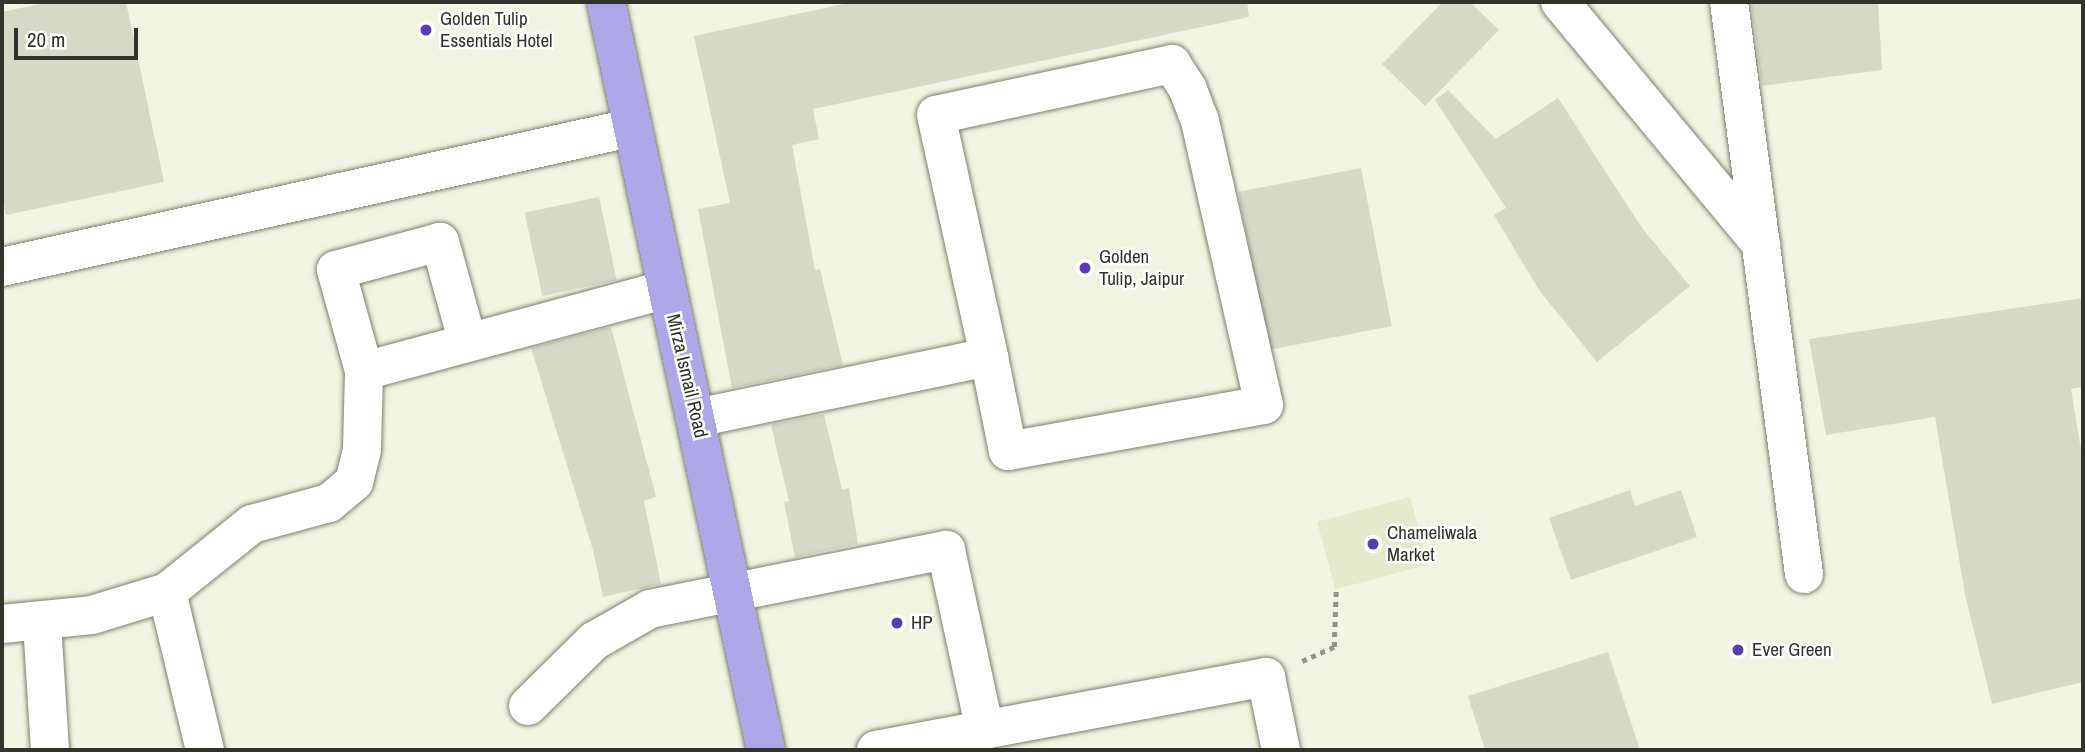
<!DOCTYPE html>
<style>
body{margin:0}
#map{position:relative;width:2085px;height:752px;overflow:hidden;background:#f1f4e0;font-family:"Archivo Narrow",sans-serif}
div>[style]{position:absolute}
.built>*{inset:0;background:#e4e8cd;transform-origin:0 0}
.building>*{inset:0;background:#d6d9c5;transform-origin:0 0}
.path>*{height:4.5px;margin-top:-2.25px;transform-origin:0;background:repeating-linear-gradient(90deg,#919385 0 5px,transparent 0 10px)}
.roads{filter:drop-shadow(0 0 2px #7e816f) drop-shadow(0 0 2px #7e816f)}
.minor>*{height:38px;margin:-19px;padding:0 19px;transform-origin:19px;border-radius:19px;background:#fff}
.highway>*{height:38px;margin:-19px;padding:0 19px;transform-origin:19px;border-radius:19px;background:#ada7e7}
.dots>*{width:19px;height:19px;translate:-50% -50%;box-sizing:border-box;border:4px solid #fff;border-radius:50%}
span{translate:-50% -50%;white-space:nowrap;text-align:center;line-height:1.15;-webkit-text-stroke:5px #fff;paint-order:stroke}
.poi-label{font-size:19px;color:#32332b}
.left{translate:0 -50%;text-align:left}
.street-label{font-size:19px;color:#32332b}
.frame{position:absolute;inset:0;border:4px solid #32332b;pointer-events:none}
.scale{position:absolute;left:14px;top:28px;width:124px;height:32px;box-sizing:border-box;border:4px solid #32332b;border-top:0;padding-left:9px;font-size:21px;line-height:24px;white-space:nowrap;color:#32332b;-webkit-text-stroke:5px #fff;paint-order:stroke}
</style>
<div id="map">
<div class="built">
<div style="left:1410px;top:497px;width:70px;height:96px;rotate:75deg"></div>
</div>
<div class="building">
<div style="clip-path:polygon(49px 2px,126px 2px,164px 182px,6px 215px,2px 193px,2px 12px)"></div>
<div style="clip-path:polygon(853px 2px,1247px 2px,1249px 17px,813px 109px,819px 139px,792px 145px,815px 270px,820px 269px,843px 365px,732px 388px,698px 209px,730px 203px,694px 36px)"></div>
<div style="clip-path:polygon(1443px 2px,1470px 2px,1499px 30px,1425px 106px,1382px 64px)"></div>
<div style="clip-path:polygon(1751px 2px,1878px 2px,1882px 70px,1762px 86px)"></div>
<div style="clip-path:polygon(1448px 90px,1496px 139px,1558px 98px,1642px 228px,1690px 286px,1597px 362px,1539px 290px,1494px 215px,1506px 208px,1435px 100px)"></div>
<div style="left:1361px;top:168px;width:161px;height:125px;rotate:79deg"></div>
<div style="left:599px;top:197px;width:85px;height:76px;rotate:78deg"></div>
<div style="clip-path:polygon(2083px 298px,2083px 387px,2071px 389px,2083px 462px,2083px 682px,1992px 704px,1965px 594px,1935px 417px,1826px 435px,1809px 339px)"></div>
<div style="clip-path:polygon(611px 327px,656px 497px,644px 501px,661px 584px,603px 597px,593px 550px,531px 348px)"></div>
<div style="clip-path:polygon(824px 414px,842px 490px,849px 488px,858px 544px,795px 557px,784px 502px,789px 501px,771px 425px)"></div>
<div style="clip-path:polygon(1630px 490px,1635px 506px,1681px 490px,1697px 537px,1571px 580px,1549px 518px)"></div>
<div style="clip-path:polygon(1608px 652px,1640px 750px,1485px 750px,1468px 696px)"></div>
</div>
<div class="path">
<div style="left:1302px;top:661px;width:35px;rotate:-24deg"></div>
<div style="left:1334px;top:647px;width:58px;rotate:-88deg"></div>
</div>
<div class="roads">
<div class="minor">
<div style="left:1560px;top:2px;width:315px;rotate:50.3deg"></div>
<div style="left:1729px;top:2px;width:577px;rotate:82.53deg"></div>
<div style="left:2px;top:267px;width:643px;rotate:-12.48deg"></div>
<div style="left:467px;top:340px;width:102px;rotate:-105.4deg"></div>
<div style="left:440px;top:242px;width:108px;rotate:164.9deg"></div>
<div style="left:336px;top:270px;width:105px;rotate:74.5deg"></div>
<div style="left:364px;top:371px;width:314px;rotate:-15.1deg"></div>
<div style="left:696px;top:418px;width:299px;rotate:-11.8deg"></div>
<div style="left:989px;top:357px;width:96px;rotate:78.6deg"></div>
<div style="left:1008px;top:451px;width:260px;rotate:-10.2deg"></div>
<div style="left:1264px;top:405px;width:291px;rotate:-102.7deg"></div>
<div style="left:1200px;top:121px;width:34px;rotate:-111deg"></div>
<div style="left:1188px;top:89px;width:30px;rotate:-123deg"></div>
<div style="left:1172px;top:64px;width:241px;rotate:167.8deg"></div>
<div style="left:936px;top:115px;width:248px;rotate:77.6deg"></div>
<div style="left:167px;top:592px;width:163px;rotate:76.5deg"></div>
<div style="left:42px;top:623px;width:127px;rotate:86.4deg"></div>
<div style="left:2px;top:624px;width:90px;rotate:-5.7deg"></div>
<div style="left:92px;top:615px;width:78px;rotate:-17deg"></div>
<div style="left:167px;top:592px;width:109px;rotate:-38.7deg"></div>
<div style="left:252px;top:524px;width:80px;rotate:-15.3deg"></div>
<div style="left:329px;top:503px;width:33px;rotate:-40deg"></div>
<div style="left:354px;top:482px;width:34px;rotate:-76deg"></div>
<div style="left:362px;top:449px;width:78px;rotate:-88.5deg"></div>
<div style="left:528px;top:706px;width:93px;rotate:-44.6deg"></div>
<div style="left:594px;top:641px;width:64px;rotate:-29.7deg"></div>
<div style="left:650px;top:609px;width:302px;rotate:-11.3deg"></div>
<div style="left:946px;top:550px;width:184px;rotate:77.8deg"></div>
<div style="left:876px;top:750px;width:397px;rotate:-10.6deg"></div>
<div style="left:1266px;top:677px;width:75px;rotate:78.4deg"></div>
</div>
<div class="highway">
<div style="left:606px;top:2px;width:765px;rotate:77.93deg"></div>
</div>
</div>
<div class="dots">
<div style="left:426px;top:30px;background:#593cb4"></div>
<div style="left:1085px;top:268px;background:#593cb4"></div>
<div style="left:1373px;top:544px;background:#593cb4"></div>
<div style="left:897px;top:623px;background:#593cb4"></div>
<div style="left:1738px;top:650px;background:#593cb4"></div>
</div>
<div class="poi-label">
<span class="left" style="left:440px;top:30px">Golden Tulip<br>Essentials Hotel</span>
<span class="left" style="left:1099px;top:268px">Golden<br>Tulip, Jaipur</span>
<span class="left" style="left:1387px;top:544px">Chameliwala<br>Market</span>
<span class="left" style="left:911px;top:623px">HP</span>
<span class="left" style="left:1752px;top:650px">Ever Green</span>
</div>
<div class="street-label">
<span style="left:687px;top:376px;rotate:77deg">Mirza Ismail Road</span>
</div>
<div class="frame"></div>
<div class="scale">20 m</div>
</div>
